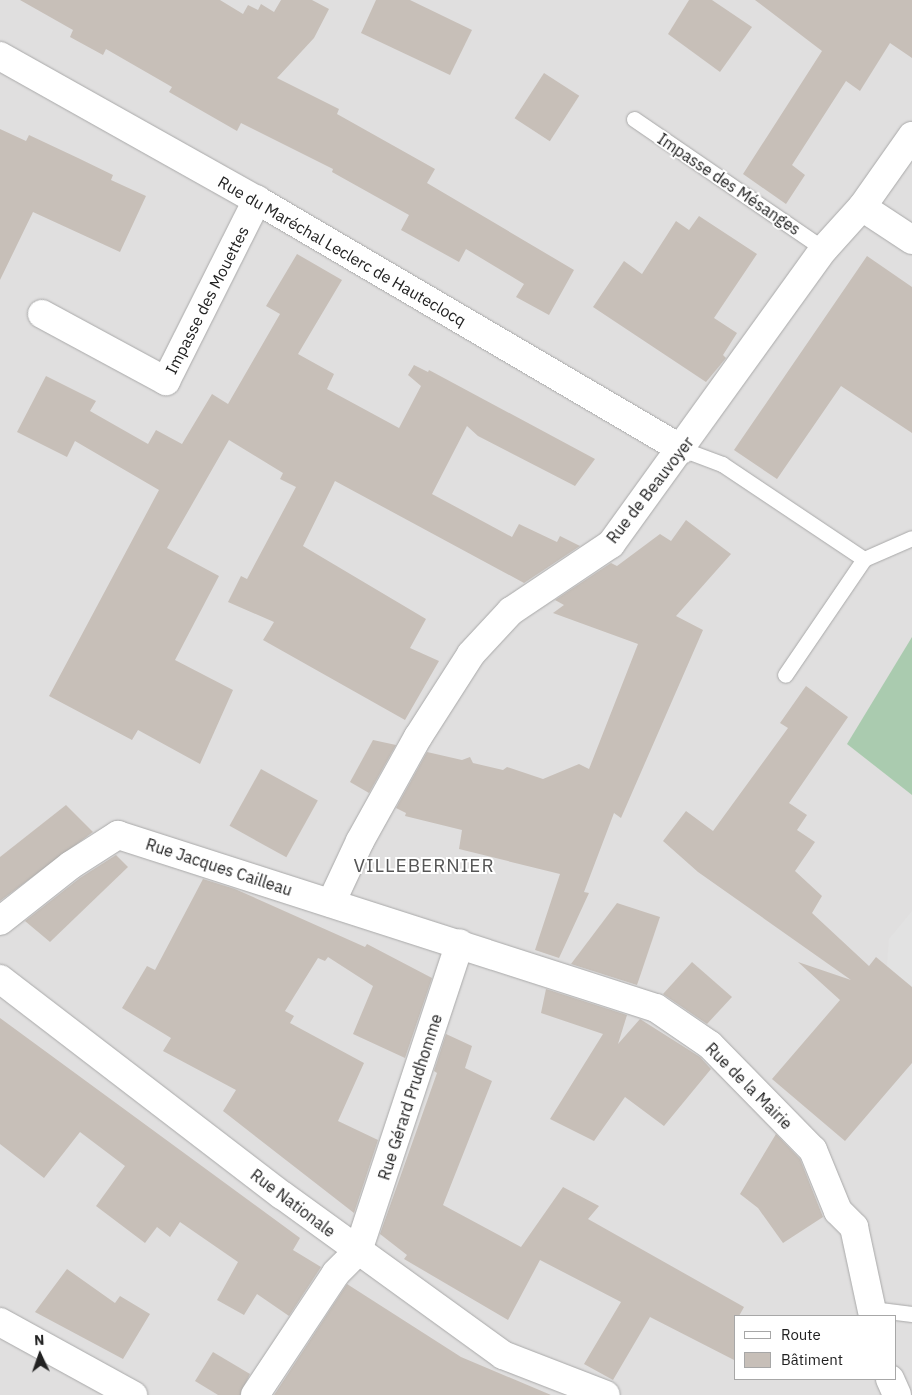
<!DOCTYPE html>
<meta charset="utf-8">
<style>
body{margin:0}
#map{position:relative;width:912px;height:1395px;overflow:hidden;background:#f2efe9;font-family:"IBM Plex Sans",sans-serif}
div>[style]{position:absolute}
.residential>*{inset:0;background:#e0dfdf}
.cemetery>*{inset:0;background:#aacbaf}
.parking>*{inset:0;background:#e2e2e2}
.building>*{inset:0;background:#c7bfb8;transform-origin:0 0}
.roads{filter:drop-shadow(0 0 1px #a9a9a9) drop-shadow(0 0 1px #a9a9a9)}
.service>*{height:15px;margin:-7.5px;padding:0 7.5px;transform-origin:7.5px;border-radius:7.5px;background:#fff}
.minor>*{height:28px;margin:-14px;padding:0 14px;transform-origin:14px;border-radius:14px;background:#fff}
span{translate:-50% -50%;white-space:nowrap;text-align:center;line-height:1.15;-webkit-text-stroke:4px #fff;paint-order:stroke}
.street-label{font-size:16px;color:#222}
.quarter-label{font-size:19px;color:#555;letter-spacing:1px}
.legend{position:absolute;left:734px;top:1315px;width:162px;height:65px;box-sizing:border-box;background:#fff;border:1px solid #a7a7a7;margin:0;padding:6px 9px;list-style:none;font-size:15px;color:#222}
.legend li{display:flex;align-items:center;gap:10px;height:25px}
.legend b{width:25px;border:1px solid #a7a7a7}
.north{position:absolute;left:15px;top:1330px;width:50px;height:50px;-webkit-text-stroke:4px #fff;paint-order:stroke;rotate:357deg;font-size:14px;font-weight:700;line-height:20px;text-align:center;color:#222}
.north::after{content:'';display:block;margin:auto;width:18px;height:22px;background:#222;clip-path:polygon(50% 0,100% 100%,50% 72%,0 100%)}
</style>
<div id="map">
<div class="residential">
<div style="clip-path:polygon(evenodd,0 0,912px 0,912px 1395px,0 1395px,0 0,736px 1316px,896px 1316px,896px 1379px,736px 1379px,736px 1316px)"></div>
</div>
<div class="cemetery">
<div style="clip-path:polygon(912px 637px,912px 795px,847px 744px)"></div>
</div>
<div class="parking">
<div style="clip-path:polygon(912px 911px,912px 987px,887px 966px,889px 939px)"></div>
</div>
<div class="building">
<div style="clip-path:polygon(20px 0,220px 0,243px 14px,248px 5px,258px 10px,261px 4px,274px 12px,281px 0,312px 0,329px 9px,314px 38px,277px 78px,339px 109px,337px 114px,435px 169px,427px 183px,574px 270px,549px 315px,516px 297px,524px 284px,466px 249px,459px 262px,401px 230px,409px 215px,332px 172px,333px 169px,241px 123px,237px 131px,169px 92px,172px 87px,106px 49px,103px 55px,70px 37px,73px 30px)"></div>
<div style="clip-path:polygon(376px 0,410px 0,472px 30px,450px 75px,361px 33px)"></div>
<div style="clip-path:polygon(689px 0,712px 0,752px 27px,720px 72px,668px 34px)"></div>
<div style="clip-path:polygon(755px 0,912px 0,912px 58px,890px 43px,860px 91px,846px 81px,792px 165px,805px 175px,786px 204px,743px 174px,822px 51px)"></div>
<div style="left:544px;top:73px;width:42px;height:54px;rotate:33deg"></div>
<div style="clip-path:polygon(0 129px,26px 141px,29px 135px,78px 158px,113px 175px,111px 180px,146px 196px,120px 252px,33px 212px,0 280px)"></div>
<div style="clip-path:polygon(699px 216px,757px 254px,714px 318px,737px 333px,723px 355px,726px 358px,706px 382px,593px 307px,624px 261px,642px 274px,676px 221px,689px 230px)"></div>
<div style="clip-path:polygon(297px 254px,342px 280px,298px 354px,334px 374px,327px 389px,399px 428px,421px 386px,408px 375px,414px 365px,428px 372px,429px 370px,595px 459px,575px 486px,478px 436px,467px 426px,432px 494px,512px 537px,519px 524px,557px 542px,560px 536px,580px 546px,524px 583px,335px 481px,303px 546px,426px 619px,410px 648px,439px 661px,405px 720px,263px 640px,274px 622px,228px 602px,241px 576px,247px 579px,296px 487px,280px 479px,283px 473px,229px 440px,167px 548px,219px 576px,175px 660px,233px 690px,200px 764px,138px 730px,132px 740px,49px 696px,159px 490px,75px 441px,67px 457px,17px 432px,46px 376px,96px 401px,90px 411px,148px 444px,156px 430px,182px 444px,212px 394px,228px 404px,280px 314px,266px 306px)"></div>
<div style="clip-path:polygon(867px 256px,912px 287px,912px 433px,841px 386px,777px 479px,734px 450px)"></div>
<div style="clip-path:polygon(686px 520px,731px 554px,676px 616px,703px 630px,621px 818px,614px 813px,584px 892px,589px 893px,559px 958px,535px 950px,560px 874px,459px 849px,462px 830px,405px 816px,406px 813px,396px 808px,427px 752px,462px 760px,470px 757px,473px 763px,503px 770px,507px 767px,543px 779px,579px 764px,589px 769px,638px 644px,553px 613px,564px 605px,555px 600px,611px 563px,617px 566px,660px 534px,671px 541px)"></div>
<div style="clip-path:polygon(806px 686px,848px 717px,789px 803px,807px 815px,797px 830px,815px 842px,795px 871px,822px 896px,812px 913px,869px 966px,876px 957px,912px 987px,912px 1063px,845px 1141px,772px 1079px,840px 1000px,798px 962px,851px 980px,698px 872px,663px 841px,686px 811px,713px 831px,788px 728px,780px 723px)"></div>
<div style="clip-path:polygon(373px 740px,396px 745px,369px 793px,350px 782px)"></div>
<div style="left:261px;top:769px;width:65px;height:65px;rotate:29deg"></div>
<div style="clip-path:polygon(66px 805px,93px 832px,0 901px,0 857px)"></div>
<div style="clip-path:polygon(116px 855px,128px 867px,50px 942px,25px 921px,80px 878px)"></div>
<div style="clip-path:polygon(203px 879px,235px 889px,365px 947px,367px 944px,432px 978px,405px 1058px,353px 1034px,373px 986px,328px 957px,325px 961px,318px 958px,285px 1011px,294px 1016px,290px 1023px,364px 1063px,338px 1121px,378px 1140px,354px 1213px,223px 1111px,236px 1090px,163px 1051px,171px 1038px,122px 1008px,147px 966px,155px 970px)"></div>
<div style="clip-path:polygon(617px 903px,660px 917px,637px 985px,571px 964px)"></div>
<div style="clip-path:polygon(692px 962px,732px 997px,707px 1024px,663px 994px)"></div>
<div style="clip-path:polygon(546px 989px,627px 1015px,618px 1044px,640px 1019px,700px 1057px,711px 1069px,664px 1126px,625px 1097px,594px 1141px,550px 1119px,603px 1034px,541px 1013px)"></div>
<div style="clip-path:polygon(0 1018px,300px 1238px,293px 1250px,321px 1267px,289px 1316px,257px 1294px,244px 1315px,217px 1300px,238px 1262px,180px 1222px,170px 1237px,157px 1227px,145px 1243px,96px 1206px,125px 1166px,80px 1132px,44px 1178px,0 1144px)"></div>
<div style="clip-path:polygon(446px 1034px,472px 1046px,465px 1068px,492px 1081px,443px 1205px,521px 1247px,563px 1187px,599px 1206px,588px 1219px,744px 1307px,739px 1316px,736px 1316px,736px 1361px,650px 1317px,613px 1380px,584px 1364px,621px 1302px,540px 1260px,508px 1320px,404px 1259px,407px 1255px,380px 1234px,437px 1073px,434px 1071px)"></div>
<div style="clip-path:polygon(776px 1134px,800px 1159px,823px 1217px,783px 1243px,758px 1208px,740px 1194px)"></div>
<div style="clip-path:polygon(67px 1269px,115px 1303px,120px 1296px,150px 1314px,123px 1359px,35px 1312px)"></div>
<div style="clip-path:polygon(347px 1284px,461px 1357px,551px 1395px,274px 1395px)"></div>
<div style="clip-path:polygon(213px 1352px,250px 1374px,240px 1395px,218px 1395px,195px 1381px)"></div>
</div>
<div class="roads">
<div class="service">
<div style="left:634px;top:119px;width:230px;rotate:34.4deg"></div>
<div style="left:682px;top:449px;width:43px;rotate:20.6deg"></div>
<div style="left:722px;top:464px;width:171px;rotate:33.8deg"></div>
<div style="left:864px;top:559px;width:140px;rotate:124.3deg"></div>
<div style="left:864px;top:559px;width:52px;rotate:-23.6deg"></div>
<div style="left:872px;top:1309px;width:40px;rotate:7.1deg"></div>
</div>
<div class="minor">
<div style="left:0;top:56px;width:295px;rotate:29.3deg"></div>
<div style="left:257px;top:200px;width:493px;rotate:30.4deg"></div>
<div style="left:862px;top:207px;width:60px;rotate:33.4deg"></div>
<div style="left:42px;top:314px;width:141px;rotate:28.4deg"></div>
<div style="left:166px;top:381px;width:203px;rotate:-63.3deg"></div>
<div style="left:331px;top:903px;width:68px;rotate:-64.9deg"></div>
<div style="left:360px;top:841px;width:119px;rotate:-60.9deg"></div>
<div style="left:418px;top:737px;width:98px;rotate:-57.4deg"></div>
<div style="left:471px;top:654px;width:59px;rotate:-47.1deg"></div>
<div style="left:511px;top:611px;width:120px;rotate:-33.8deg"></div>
<div style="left:611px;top:544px;width:364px;rotate:-54.2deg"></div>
<div style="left:824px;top:249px;width:57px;rotate:-47.9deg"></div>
<div style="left:862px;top:207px;width:87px;rotate:-54.8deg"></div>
<div style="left:0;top:921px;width:90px;rotate:-38.3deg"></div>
<div style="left:71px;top:865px;width:56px;rotate:-32.6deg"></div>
<div style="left:118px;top:835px;width:565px;rotate:17.83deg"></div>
<div style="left:656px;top:1008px;width:65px;rotate:34.4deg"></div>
<div style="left:710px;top:1045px;width:147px;rotate:45.6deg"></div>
<div style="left:813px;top:1150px;width:66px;rotate:67.7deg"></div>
<div style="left:838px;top:1211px;width:23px;rotate:45deg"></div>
<div style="left:854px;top:1227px;width:91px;rotate:77.9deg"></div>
<div style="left:0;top:979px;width:355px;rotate:37.5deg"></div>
<div style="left:282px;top:1195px;width:273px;rotate:35.9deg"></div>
<div style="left:503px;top:1355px;width:110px;rotate:21.2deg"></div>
<div style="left:0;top:1322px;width:152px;rotate:28.8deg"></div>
<div style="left:890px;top:1379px;width:17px;rotate:66deg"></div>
<div style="left:255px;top:1395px;width:146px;rotate:-56.4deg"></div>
<div style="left:336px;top:1273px;width:31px;rotate:-45deg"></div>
<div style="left:358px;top:1251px;width:324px;rotate:-71.7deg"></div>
</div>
</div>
<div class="street-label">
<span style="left:729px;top:184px;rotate:34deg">Impasse des Mésanges</span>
<span style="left:342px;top:251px;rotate:30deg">Rue du Maréchal Leclerc de Hauteclocq</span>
<span style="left:207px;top:300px;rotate:-63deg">Impasse des Mouettes</span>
<span style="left:650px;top:490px;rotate:-52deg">Rue de Beauvoyer</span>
<span style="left:219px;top:867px;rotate:18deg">Rue Jacques Cailleau</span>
<span style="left:749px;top:1086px;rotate:45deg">Rue de la Mairie</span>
<span style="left:410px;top:1097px;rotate:-72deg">Rue Gérard Prudhomme</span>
<span style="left:293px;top:1203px;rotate:37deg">Rue Nationale</span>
</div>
<div class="quarter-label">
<span style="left:424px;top:866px">VILLEBERNIER</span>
</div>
<ul class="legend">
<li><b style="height:6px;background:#fff"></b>Route</li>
<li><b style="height:14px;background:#c7bfb8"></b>Bâtiment</li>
</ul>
<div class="north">N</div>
</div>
